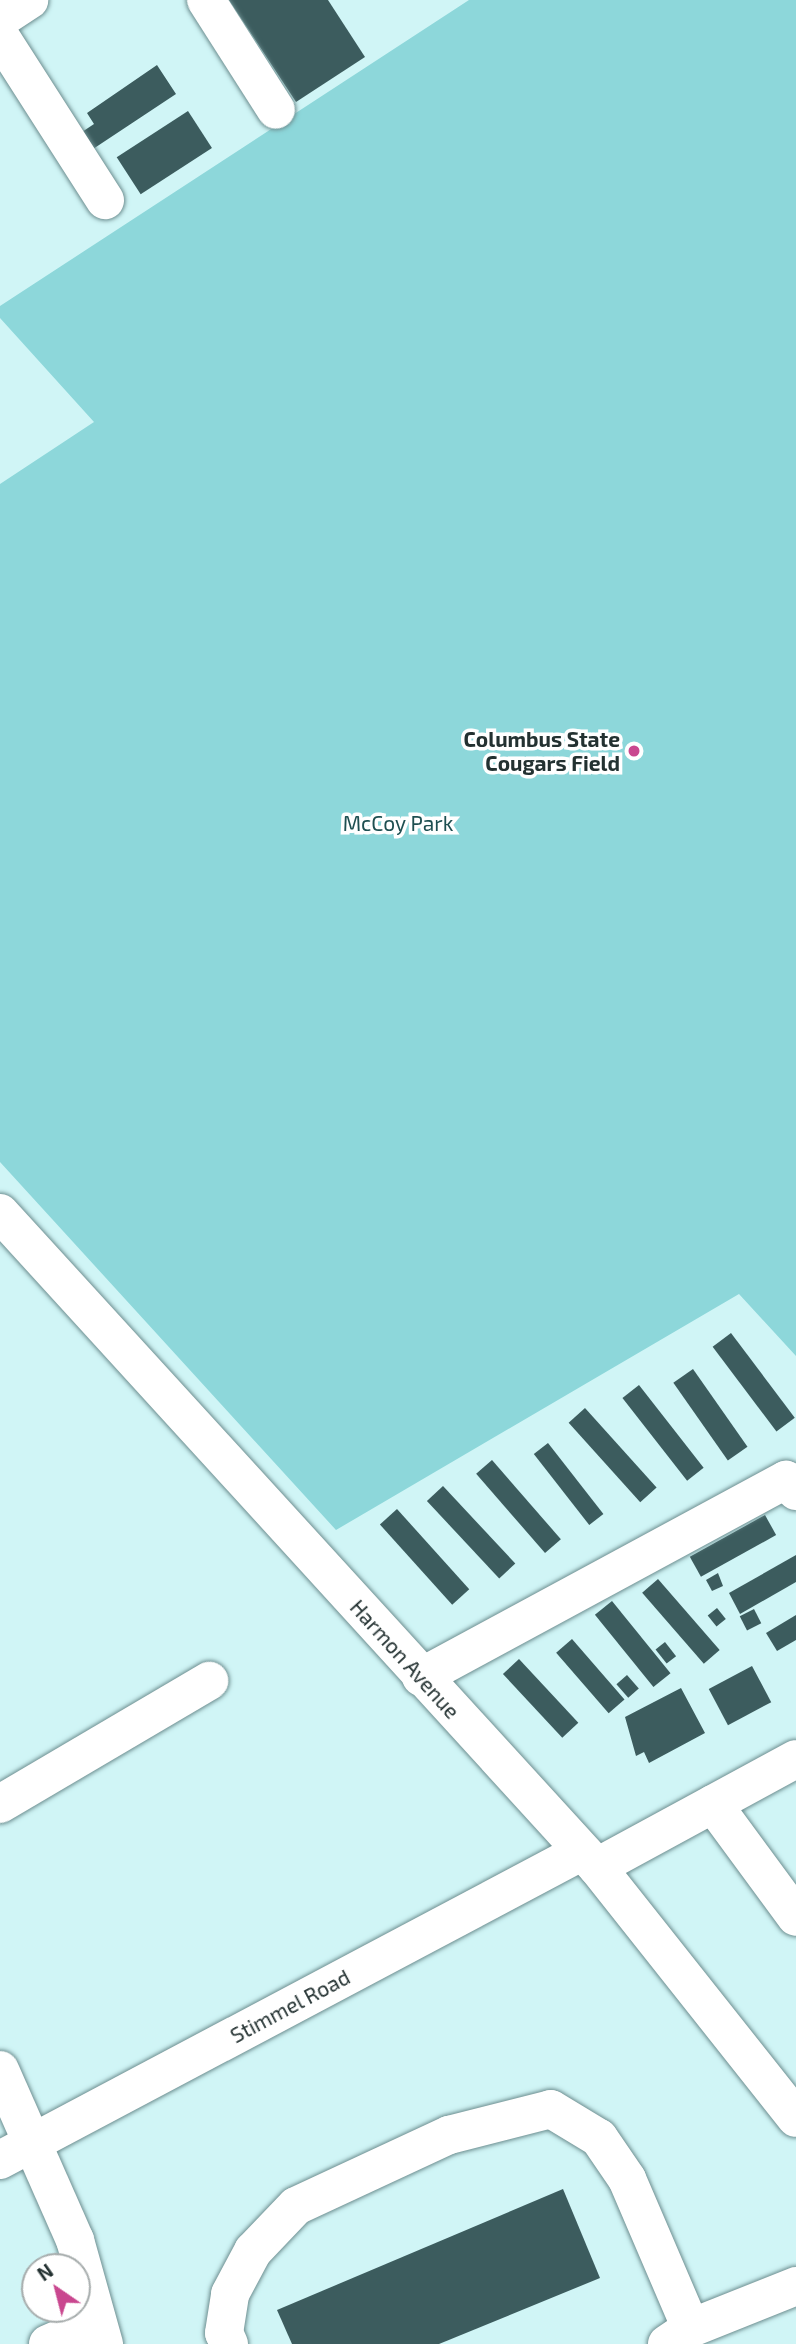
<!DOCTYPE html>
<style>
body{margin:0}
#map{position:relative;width:796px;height:2344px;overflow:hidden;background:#d0f5f6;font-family:"Exo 2",sans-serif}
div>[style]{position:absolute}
.green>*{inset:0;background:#8dd7da}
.building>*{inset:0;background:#3c5c5e;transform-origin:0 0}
.roads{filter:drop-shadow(0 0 2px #6d8e90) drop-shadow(0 0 2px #6d8e90)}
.minor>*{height:38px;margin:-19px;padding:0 19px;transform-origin:19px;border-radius:19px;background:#fff}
.major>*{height:38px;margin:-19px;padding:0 19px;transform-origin:19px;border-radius:19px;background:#fff}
.dots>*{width:19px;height:19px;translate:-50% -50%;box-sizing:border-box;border:4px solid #fff;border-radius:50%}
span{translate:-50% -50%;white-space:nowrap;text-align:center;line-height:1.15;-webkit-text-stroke:7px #fff;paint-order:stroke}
.poi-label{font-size:21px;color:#233131;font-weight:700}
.right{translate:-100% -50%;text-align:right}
.park-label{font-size:21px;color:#1e4f51}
.street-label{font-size:21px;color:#233131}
.north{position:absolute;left:21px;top:2253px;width:70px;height:70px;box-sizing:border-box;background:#fff;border:2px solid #a7adad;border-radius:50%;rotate:325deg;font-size:19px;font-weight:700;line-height:28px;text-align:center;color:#233131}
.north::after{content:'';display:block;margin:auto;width:24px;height:32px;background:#c9478f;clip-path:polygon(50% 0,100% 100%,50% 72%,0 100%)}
</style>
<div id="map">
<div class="green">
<div style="clip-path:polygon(469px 0,796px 0,796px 1356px,739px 1294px,336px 1530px,0 1162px,0 484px,94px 422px,0 318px,0 306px)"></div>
</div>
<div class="building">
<div style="clip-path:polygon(229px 0,328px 0,365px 57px,296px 102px)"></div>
<div style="clip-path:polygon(157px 65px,176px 94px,93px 149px,82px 132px,94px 124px,87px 113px)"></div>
<div style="left:188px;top:111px;width:44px;height:85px;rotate:57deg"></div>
<div style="left:731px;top:1333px;width:106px;height:23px;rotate:53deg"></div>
<div style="left:693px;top:1369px;width:95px;height:24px;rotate:55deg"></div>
<div style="left:639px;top:1385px;width:105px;height:21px;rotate:52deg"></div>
<div style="left:585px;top:1408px;width:107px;height:22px;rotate:48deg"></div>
<div style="left:548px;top:1443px;width:90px;height:18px;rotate:52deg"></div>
<div style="left:492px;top:1460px;width:105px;height:21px;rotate:49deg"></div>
<div style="left:443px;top:1486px;width:106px;height:22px;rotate:47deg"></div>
<div style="left:397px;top:1509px;width:108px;height:23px;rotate:48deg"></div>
<div style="left:765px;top:1515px;width:23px;height:86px;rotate:61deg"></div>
<div style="clip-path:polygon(796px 1555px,796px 1582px,740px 1614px,729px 1593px)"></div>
<div style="clip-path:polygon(718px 1573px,723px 1586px,712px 1591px,706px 1580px)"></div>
<div style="left:658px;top:1579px;width:94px;height:21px;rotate:49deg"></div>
<div style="left:612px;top:1601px;width:93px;height:22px;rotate:51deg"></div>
<div style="left:717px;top:1608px;width:14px;height:12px;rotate:51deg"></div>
<div style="left:754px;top:1609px;width:16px;height:16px;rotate:63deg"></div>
<div style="clip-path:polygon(796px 1615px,796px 1640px,777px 1651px,766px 1633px)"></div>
<div style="left:572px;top:1639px;width:80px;height:21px;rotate:49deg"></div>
<div style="left:665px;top:1642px;width:18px;height:12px;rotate:52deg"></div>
<div style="left:519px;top:1659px;width:87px;height:22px;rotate:47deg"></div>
<div style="left:752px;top:1666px;width:41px;height:49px;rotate:62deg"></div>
<div style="left:627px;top:1675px;width:18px;height:14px;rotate:49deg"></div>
<div style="clip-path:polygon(681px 1688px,705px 1733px,649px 1763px,644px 1752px,636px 1756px,625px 1717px)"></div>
<div style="clip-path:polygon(563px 2189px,600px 2278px,439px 2344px,292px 2344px,277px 2310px)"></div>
</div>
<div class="roads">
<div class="minor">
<div style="left:206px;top:0;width:130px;rotate:57.5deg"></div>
<div style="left:0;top:19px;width:35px;rotate:-33deg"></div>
<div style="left:0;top:36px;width:195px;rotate:57.4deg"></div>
<div style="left:421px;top:1677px;width:415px;rotate:-28.4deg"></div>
<div style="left:786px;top:1480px;width:15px;rotate:48deg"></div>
<div style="left:0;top:1804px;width:243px;rotate:-30.5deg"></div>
<div style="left:713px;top:1804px;width:140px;rotate:53.7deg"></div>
<div style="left:597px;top:1867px;width:226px;rotate:-28.5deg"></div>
<div style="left:0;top:2070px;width:186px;rotate:66.2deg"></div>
<div style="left:75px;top:2240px;width:108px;rotate:74.4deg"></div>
<div style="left:0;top:2160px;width:658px;rotate:-27.93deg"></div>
<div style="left:48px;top:2344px;width:52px;rotate:-23.6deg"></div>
<div style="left:229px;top:2344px;width:12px;rotate:-114deg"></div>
<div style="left:224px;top:2333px;width:39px;rotate:-81deg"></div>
<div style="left:230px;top:2294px;width:49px;rotate:-61.9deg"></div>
<div style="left:253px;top:2251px;width:62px;rotate:-46.3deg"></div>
<div style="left:296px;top:2206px;width:169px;rotate:-24.9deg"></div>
<div style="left:449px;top:2135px;width:105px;rotate:-14.3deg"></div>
<div style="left:551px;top:2109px;width:56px;rotate:31.1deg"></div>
<div style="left:599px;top:2138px;width:50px;rotate:55.7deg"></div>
<div style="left:627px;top:2179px;width:162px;rotate:66.8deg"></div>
<div style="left:667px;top:2344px;width:29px;rotate:-34deg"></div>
<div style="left:691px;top:2328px;width:113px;rotate:-21.8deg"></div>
</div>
<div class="major">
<div style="left:0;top:1213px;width:886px;rotate:47.61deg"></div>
<div style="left:597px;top:1867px;width:320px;rotate:51.6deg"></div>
</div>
</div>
<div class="dots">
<div style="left:634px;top:751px;background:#c9478f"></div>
</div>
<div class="poi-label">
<span class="right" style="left:620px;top:751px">Columbus State<br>Cougars Field</span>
</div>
<div class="park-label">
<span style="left:398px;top:823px">McCoy Park</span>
</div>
<div class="street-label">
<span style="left:405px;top:1659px;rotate:48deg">Harmon Avenue</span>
<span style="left:290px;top:2006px;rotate:-28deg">Stimmel Road</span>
</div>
<div class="north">N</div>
</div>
